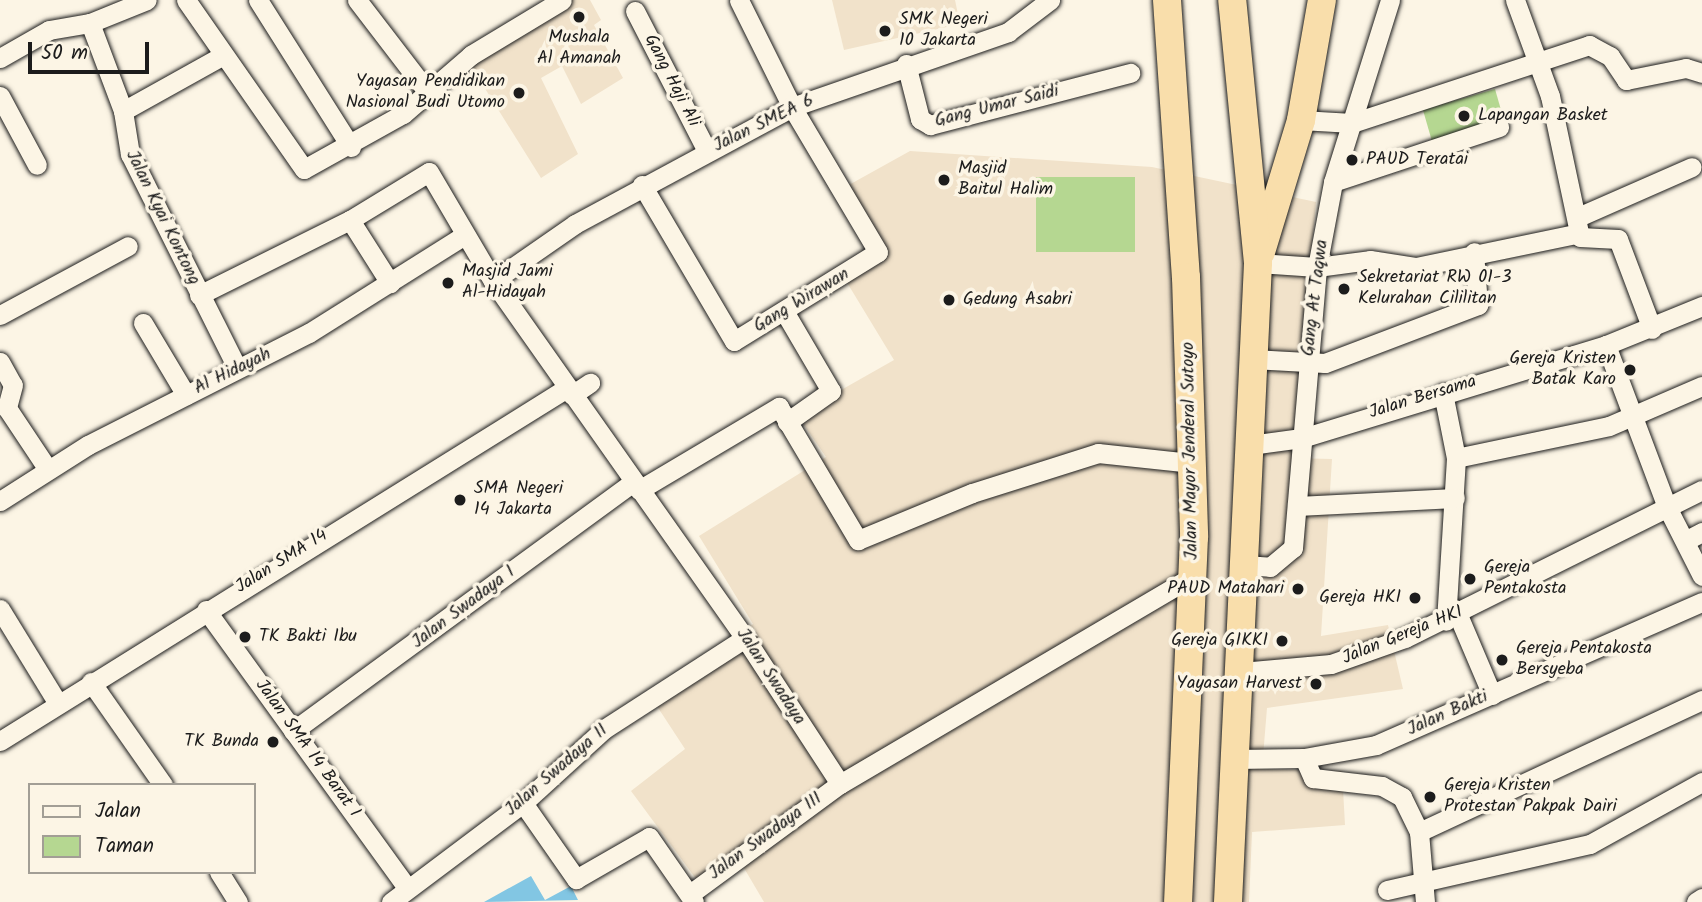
<!DOCTYPE html>
<style>
body{margin:0}
#map{position:relative;width:1702px;height:902px;overflow:hidden;background:#fcf5e5;font-family:Kalam,sans-serif}
div>[style]{position:absolute}
.built>*{inset:0;background:#f1e2ca}
.green>*{inset:0;background:#b5d791;transform-origin:0 0}
.water>*{inset:0;background:#82c6e3}
.roads{filter:drop-shadow(0 0 2px #1c1c1c) drop-shadow(0 0 2px #1c1c1c)}
.minor>*{height:19px;margin:-9.5px;padding:0 9.5px;transform-origin:9.5px;border-radius:9.5px;background:#fcf5e5}
.highway>*{height:28px;margin:-14px;padding:0 14px;transform-origin:14px;border-radius:14px;background:#f9deab}
.dots>*{width:19px;height:19px;translate:-50% -50%;box-sizing:border-box;border:4px solid #fcf5e5;border-radius:50%}
span{translate:-50% -50%;white-space:nowrap;text-align:center;line-height:1.15;-webkit-text-stroke:7px #fcf5e5;paint-order:stroke}
.poi-label{font-size:18px;color:#1c1c1c}
.left{translate:0 -50%;text-align:left}
.right{translate:-100% -50%;text-align:right}
.street-label{font-size:18px;color:#1c1c1c}
.legend{position:absolute;left:28px;top:783px;width:228px;height:91px;box-sizing:border-box;background:#fcf5e5;border:2px solid #a29e95;margin:0;padding:9px 12px;list-style:none;font-size:21px;color:#1c1c1c}
.legend li{display:flex;align-items:center;gap:14px;height:35px}
.legend b{width:35px;border:2px solid #a29e95}
.scale{position:absolute;left:28px;top:42px;width:121px;height:32px;box-sizing:border-box;border:4px solid #1c1c1c;border-top:0;padding-left:9px;font-size:21px;line-height:24px;white-space:nowrap;color:#1c1c1c;-webkit-text-stroke:5px #fcf5e5;paint-order:stroke}
</style>
<div id="map">
<div class="built">
<div style="clip-path:polygon(571px 0,590px 0,601px 20px,594px 25px,623px 78px,581px 104px,562px 66px,541px 78px,578px 154px,541px 178px,469px 63px)"></div>
<div style="clip-path:polygon(832px 0,955px 0,960px 24px,844px 50px)"></div>
<div style="clip-path:polygon(910px 151px,1152px 167px,1316px 202px,1292px 458px,1332px 459px,1321px 636px,1388px 625px,1403px 689px,1267px 708px,1262px 769px,1342px 771px,1345px 825px,1252px 832px,1249px 902px,764px 902px,744px 868px,705px 891px,631px 791px,685px 749px,649px 694px,753px 624px,699px 536px,826px 457px,797px 415px,894px 360px,843px 276px,878px 256px,838px 191px)"></div>
</div>
<div class="green">
<div style="left:1495px;top:89px;width:35px;height:75px;rotate:74deg"></div>
<div style="left:1036px;top:177px;width:99px;height:75px"></div>
</div>
<div class="water">
<div style="clip-path:polygon(531px 876px,545px 900px,571px 886px,578px 900px,484px 902px)"></div>
</div>
<div class="roads">
<div class="minor">
<div style="left:186px;top:0;width:206px;rotate:55.1deg"></div>
<div style="left:304px;top:169px;width:113px;rotate:-29.1deg"></div>
<div style="left:403px;top:114px;width:90px;rotate:-40.9deg"></div>
<div style="left:471px;top:55px;width:106px;rotate:-31.1deg"></div>
<div style="left:258px;top:0;width:174px;rotate:57.7deg"></div>
<div style="left:357px;top:0;width:118px;rotate:52.5deg"></div>
<div style="left:1515px;top:0;width:102px;rotate:70deg"></div>
<div style="left:1550px;top:96px;width:144px;rotate:78deg"></div>
<div style="left:1580px;top:237px;width:38px;rotate:3deg"></div>
<div style="left:1618px;top:239px;width:96px;rotate:69.3deg"></div>
<div style="left:635px;top:11px;width:157px;rotate:62.8deg"></div>
<div style="left:90px;top:23px;width:94px;rotate:69.4deg"></div>
<div style="left:123px;top:111px;width:44px;rotate:80.8deg"></div>
<div style="left:130px;top:154px;width:239px;rotate:63.4deg"></div>
<div style="left:0;top:58px;width:56px;rotate:-29.7deg"></div>
<div style="left:49px;top:30px;width:42px;rotate:-9.7deg"></div>
<div style="left:90px;top:23px;width:61px;rotate:-22deg"></div>
<div style="left:906px;top:64px;width:57px;rotate:75.7deg"></div>
<div style="left:920px;top:119px;width:12px;rotate:31deg"></div>
<div style="left:930px;top:125px;width:207px;rotate:-14.6deg"></div>
<div style="left:0;top:96px;width:78px;rotate:61.8deg"></div>
<div style="left:123px;top:111px;width:113px;rotate:-29.1deg"></div>
<div style="left:1301px;top:120px;width:51px;rotate:3.4deg"></div>
<div style="left:1352px;top:123px;width:250px;rotate:-18.2deg"></div>
<div style="left:1589px;top:45px;width:24px;rotate:28deg"></div>
<div style="left:1610px;top:56px;width:29px;rotate:56deg"></div>
<div style="left:1626px;top:80px;width:61px;rotate:-11.3deg"></div>
<div style="left:1686px;top:68px;width:17px;rotate:17deg"></div>
<div style="left:1333px;top:182px;width:175px;rotate:-18.3deg"></div>
<div style="left:642px;top:185px;width:181px;rotate:59.5deg"></div>
<div style="left:734px;top:341px;width:169px;rotate:-31.7deg"></div>
<div style="left:878px;top:252px;width:169px;rotate:-120.7deg"></div>
<div style="left:792px;top:107px;width:119px;rotate:-116.4deg"></div>
<div style="left:1578px;top:217px;width:124px;rotate:-23.7deg"></div>
<div style="left:350px;top:220px;width:75px;rotate:57.6deg"></div>
<div style="left:1258px;top:263px;width:59px;rotate:3.9deg"></div>
<div style="left:1317px;top:267px;width:53px;rotate:-7.5deg"></div>
<div style="left:1370px;top:260px;width:47px;rotate:8.7deg"></div>
<div style="left:1416px;top:267px;width:167px;rotate:-11.7deg"></div>
<div style="left:493px;top:281px;width:100px;rotate:-34.8deg"></div>
<div style="left:575px;top:224px;width:247px;rotate:-28.3deg"></div>
<div style="left:792px;top:107px;width:229px;rotate:-19.1deg"></div>
<div style="left:1008px;top:32px;width:53px;rotate:-37.3deg"></div>
<div style="left:199px;top:295px;width:169px;rotate:-26.4deg"></div>
<div style="left:350px;top:220px;width:92px;rotate:-31.3deg"></div>
<div style="left:429px;top:172px;width:126px;rotate:59.6deg"></div>
<div style="left:493px;top:281px;width:437px;rotate:54.8deg"></div>
<div style="left:745px;top:638px;width:174px;rotate:56.9deg"></div>
<div style="left:840px;top:784px;width:410px;rotate:-30.5deg"></div>
<div style="left:784px;top:311px;width:93px;rotate:59.6deg"></div>
<div style="left:831px;top:391px;width:54px;rotate:144.8deg"></div>
<div style="left:0;top:315px;width:145px;rotate:-28.3deg"></div>
<div style="left:143px;top:323px;width:84px;rotate:59.2deg"></div>
<div style="left:1606px;top:345px;width:173px;rotate:69.4deg"></div>
<div style="left:1667px;top:507px;width:77px;rotate:63.1deg"></div>
<div style="left:1252px;top:359px;width:73px;rotate:3.1deg"></div>
<div style="left:1325px;top:363px;width:164px;rotate:-20.8deg"></div>
<div style="left:1478px;top:305px;width:53px;rotate:-94.3deg"></div>
<div style="left:0;top:362px;width:26px;rotate:61deg"></div>
<div style="left:13px;top:385px;width:24px;rotate:105deg"></div>
<div style="left:7px;top:408px;width:72px;rotate:56.3deg"></div>
<div style="left:1443px;top:393px;width:66px;rotate:78.7deg"></div>
<div style="left:1456px;top:458px;width:163px;rotate:93.5deg"></div>
<div style="left:572px;top:395px;width:22px;rotate:-34deg"></div>
<div style="left:1250px;top:445px;width:52px;rotate:-7.7deg"></div>
<div style="left:1302px;top:438px;width:318px;rotate:-17deg"></div>
<div style="left:1606px;top:345px;width:104px;rotate:-22.1deg"></div>
<div style="left:1456px;top:458px;width:156px;rotate:-11.8deg"></div>
<div style="left:1609px;top:426px;width:101px;rotate:-23.3deg"></div>
<div style="left:639px;top:490px;width:163px;rotate:-30.7deg"></div>
<div style="left:779px;top:407px;width:155px;rotate:59.3deg"></div>
<div style="left:858px;top:540px;width:123px;rotate:-22.4deg"></div>
<div style="left:972px;top:493px;width:132px;rotate:-17.6deg"></div>
<div style="left:1098px;top:453px;width:95px;rotate:6.1deg"></div>
<div style="left:0;top:501px;width:104px;rotate:-32.5deg"></div>
<div style="left:88px;top:445px;width:248px;rotate:-26.9deg"></div>
<div style="left:309px;top:333px;width:182px;rotate:-32.2deg"></div>
<div style="left:1297px;top:506px;width:158px;rotate:-2.9deg"></div>
<div style="left:1685px;top:541px;width:19px;rotate:-28deg"></div>
<div style="left:1244px;top:565px;width:26px;rotate:4deg"></div>
<div style="left:1270px;top:567px;width:30px;rotate:-40deg"></div>
<div style="left:1293px;top:548px;width:282px;rotate:-85.1deg"></div>
<div style="left:1317px;top:267px;width:86px;rotate:-79.3deg"></div>
<div style="left:1333px;top:182px;width:191px;rotate:-72.6deg"></div>
<div style="left:0;top:609px;width:109px;rotate:58.5deg"></div>
<div style="left:206px;top:610px;width:344px;rotate:54.1deg"></div>
<div style="left:1458px;top:615px;width:87px;rotate:67deg"></div>
<div style="left:1241px;top:672px;width:90px;rotate:-5.1deg"></div>
<div style="left:1331px;top:664px;width:78px;rotate:-19.4deg"></div>
<div style="left:1405px;top:638px;width:332px;rotate:-26.5deg"></div>
<div style="left:91px;top:682px;width:126px;rotate:55deg"></div>
<div style="left:293px;top:731px;width:421px;rotate:-36.2deg"></div>
<div style="left:0;top:741px;width:668px;rotate:-31.91deg"></div>
<div style="left:1304px;top:758px;width:22px;rotate:66deg"></div>
<div style="left:1313px;top:778px;width:69px;rotate:6.6deg"></div>
<div style="left:1382px;top:786px;width:23px;rotate:29deg"></div>
<div style="left:1402px;top:797px;width:39px;rotate:64deg"></div>
<div style="left:1419px;top:832px;width:70px;rotate:85.1deg"></div>
<div style="left:1235px;top:759px;width:69px;rotate:-0.8deg"></div>
<div style="left:1304px;top:758px;width:73px;rotate:-10.2deg"></div>
<div style="left:1376px;top:745px;width:356px;rotate:-23.7deg"></div>
<div style="left:523px;top:803px;width:93px;rotate:55.1deg"></div>
<div style="left:576px;top:879px;width:84px;rotate:-29.9deg"></div>
<div style="left:649px;top:837px;width:79px;rotate:55.3deg"></div>
<div style="left:1419px;top:832px;width:312px;rotate:-25deg"></div>
<div style="left:219px;top:872px;width:36px;rotate:58deg"></div>
<div style="left:1387px;top:890px;width:208px;rotate:-12.8deg"></div>
<div style="left:1590px;top:844px;width:128px;rotate:-29deg"></div>
<div style="left:690px;top:894px;width:186px;rotate:-36.3deg"></div>
<div style="left:391px;top:902px;width:165px;rotate:-36.9deg"></div>
<div style="left:523px;top:803px;width:110px;rotate:-42.4deg"></div>
<div style="left:604px;top:729px;width:168px;rotate:-32.8deg"></div>
<div style="left:1696px;top:902px;width:7px;rotate:-34deg"></div>
</div>
<div class="highway">
<div style="left:1167px;top:0;width:278px;rotate:86.1deg"></div>
<div style="left:1186px;top:277px;width:260px;rotate:88.2deg"></div>
<div style="left:1194px;top:537px;width:365px;rotate:92.5deg"></div>
<div style="left:1261px;top:252px;width:138px;rotate:-73.1deg"></div>
<div style="left:1301px;top:120px;width:122px;rotate:-80.1deg"></div>
<div style="left:1228px;top:902px;width:640px;rotate:-87.31deg"></div>
<div style="left:1258px;top:263px;width:264px;rotate:-95.6deg"></div>
</div>
</div>
<div class="dots">
<div style="left:579px;top:17px;background:#1c1c1c"></div>
<div style="left:885px;top:31px;background:#1c1c1c"></div>
<div style="left:519px;top:93px;background:#1c1c1c"></div>
<div style="left:1464px;top:116px;background:#1c1c1c"></div>
<div style="left:1352px;top:160px;background:#1c1c1c"></div>
<div style="left:944px;top:180px;background:#1c1c1c"></div>
<div style="left:448px;top:283px;background:#1c1c1c"></div>
<div style="left:1344px;top:289px;background:#1c1c1c"></div>
<div style="left:949px;top:300px;background:#1c1c1c"></div>
<div style="left:1630px;top:370px;background:#1c1c1c"></div>
<div style="left:460px;top:500px;background:#1c1c1c"></div>
<div style="left:1470px;top:579px;background:#1c1c1c"></div>
<div style="left:1298px;top:589px;background:#1c1c1c"></div>
<div style="left:1415px;top:598px;background:#1c1c1c"></div>
<div style="left:245px;top:637px;background:#1c1c1c"></div>
<div style="left:1282px;top:641px;background:#1c1c1c"></div>
<div style="left:1502px;top:660px;background:#1c1c1c"></div>
<div style="left:1316px;top:684px;background:#1c1c1c"></div>
<div style="left:273px;top:742px;background:#1c1c1c"></div>
<div style="left:1430px;top:797px;background:#1c1c1c"></div>
</div>
<div class="poi-label">
<span class="left" style="left:899px;top:31px">SMK Negeri<br>10 Jakarta</span>
<span style="left:579px;top:49px">Mushala<br>Al Amanah</span>
<span class="right" style="left:505px;top:93px">Yayasan Pendidikan<br>Nasional Budi Utomo</span>
<span class="left" style="left:1478px;top:116px">Lapangan Basket</span>
<span class="left" style="left:1366px;top:160px">PAUD Teratai</span>
<span class="left" style="left:958px;top:180px">Masjid<br>Baitul Halim</span>
<span class="left" style="left:462px;top:283px">Masjid Jami<br>Al-Hidayah</span>
<span class="left" style="left:1358px;top:289px">Sekretariat RW 01-3<br>Kelurahan Cililitan</span>
<span class="left" style="left:963px;top:300px">Gedung Asabri</span>
<span class="right" style="left:1616px;top:370px">Gereja Kristen<br>Batak Karo</span>
<span class="left" style="left:474px;top:500px">SMA Negeri<br>14 Jakarta</span>
<span class="left" style="left:1484px;top:579px">Gereja<br>Pentakosta</span>
<span class="right" style="left:1284px;top:589px">PAUD Matahari</span>
<span class="right" style="left:1401px;top:598px">Gereja HKI</span>
<span class="left" style="left:259px;top:637px">TK Bakti Ibu</span>
<span class="right" style="left:1268px;top:641px">Gereja GIKKI</span>
<span class="left" style="left:1516px;top:660px">Gereja Pentakosta<br>Bersyeba</span>
<span class="right" style="left:1302px;top:684px">Yayasan Harvest</span>
<span class="right" style="left:259px;top:742px">TK Bunda</span>
<span class="left" style="left:1444px;top:797px">Gereja Kristen<br>Protestan Pakpak Dairi</span>
</div>
<div class="street-label">
<span style="left:671px;top:81px;rotate:63deg">Gang Haji Ali</span>
<span style="left:997px;top:107px;rotate:-14deg">Gang Umar Saidi</span>
<span style="left:764px;top:124px;rotate:-26deg">Jalan SMEA 6</span>
<span style="left:162px;top:218px;rotate:64deg">Jalan Kyai Kontong</span>
<span style="left:1316px;top:298px;rotate:-83deg">Gang At Taqwa</span>
<span style="left:802px;top:301px;rotate:-31deg">Gang Wirawan</span>
<span style="left:233px;top:372px;rotate:-26deg">Al Hidayah</span>
<span style="left:1423px;top:398px;rotate:-17deg">Jalan Bersama</span>
<span style="left:1191px;top:451px;rotate:-91deg">Jalan Mayor Jenderal Sutoyo</span>
<span style="left:282px;top:562px;rotate:-32deg">Jalan SMA 14</span>
<span style="left:464px;top:608px;rotate:-37deg">Jalan Swadaya I</span>
<span style="left:1403px;top:636px;rotate:-22deg">Jalan Gereja HKI</span>
<span style="left:770px;top:677px;rotate:57deg">Jalan Swadaya</span>
<span style="left:1448px;top:714px;rotate:-24deg">Jalan Bakti</span>
<span style="left:307px;top:749px;rotate:54deg">Jalan SMA 14 Barat I</span>
<span style="left:557px;top:771px;rotate:-41deg">Jalan Swadaya II</span>
<span style="left:766px;top:837px;rotate:-36deg">Jalan Swadaya III</span>
</div>
<ul class="legend">
<li><b style="height:9px;background:#fcf5e5"></b>Jalan</li>
<li><b style="height:19px;background:#b5d791"></b>Taman</li>
</ul>
<div class="scale">50 m</div>
</div>
